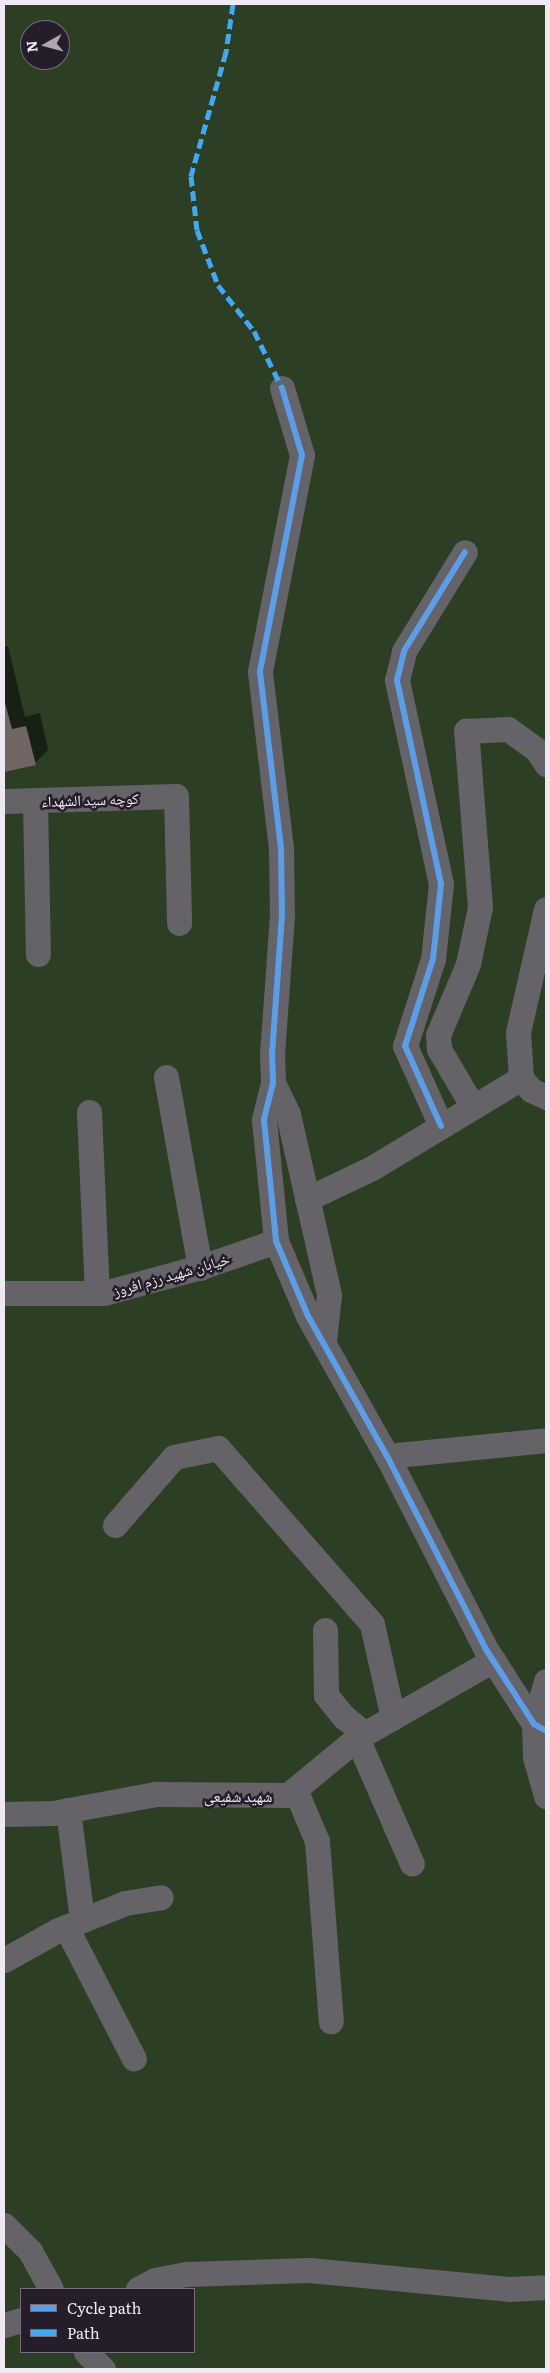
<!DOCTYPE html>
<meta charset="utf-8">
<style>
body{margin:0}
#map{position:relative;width:550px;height:2373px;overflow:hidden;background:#2f2a32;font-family:Literata,"Noto Naskh Arabic",serif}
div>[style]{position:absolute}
.green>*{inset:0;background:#2c3f25}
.shadow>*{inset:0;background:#0007}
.building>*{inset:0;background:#726566}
.minor>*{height:25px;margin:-12.5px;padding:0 12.5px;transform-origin:12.5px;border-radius:12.5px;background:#656268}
.quiet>*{height:5px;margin-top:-2.5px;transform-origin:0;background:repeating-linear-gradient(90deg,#3fa9f5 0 10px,transparent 0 15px)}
.cycleway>*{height:6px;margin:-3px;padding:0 3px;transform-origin:3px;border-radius:3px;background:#5a9eea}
span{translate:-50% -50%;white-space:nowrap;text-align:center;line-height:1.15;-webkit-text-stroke:5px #261d2b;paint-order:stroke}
.street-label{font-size:15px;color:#eee9f2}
.frame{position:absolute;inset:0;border:5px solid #eee9f2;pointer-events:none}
.legend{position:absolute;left:20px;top:2288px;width:175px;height:65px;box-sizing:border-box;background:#261d2b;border:1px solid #766f7b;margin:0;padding:6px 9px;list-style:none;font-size:15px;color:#eee9f2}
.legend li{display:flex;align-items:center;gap:10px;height:25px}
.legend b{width:25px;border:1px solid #766f7b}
.north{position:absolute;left:20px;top:20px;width:50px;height:50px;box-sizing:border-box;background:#261d2b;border:1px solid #766f7b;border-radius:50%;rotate:263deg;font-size:14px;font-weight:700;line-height:20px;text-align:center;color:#eee9f2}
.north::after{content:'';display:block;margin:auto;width:18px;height:22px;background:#aba6af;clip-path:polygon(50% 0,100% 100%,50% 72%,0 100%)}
</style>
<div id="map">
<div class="green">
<div style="clip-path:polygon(evenodd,4px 4px,546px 4px,546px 2369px,4px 2369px,4px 4px,30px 30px,60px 30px,60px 60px,30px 60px,30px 30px,4px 4px,21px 2289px,194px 2289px,194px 2352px,21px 2352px,21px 2289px)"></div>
</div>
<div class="shadow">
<div style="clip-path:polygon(8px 646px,25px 717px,40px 713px,48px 750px,35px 763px,4px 771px,4px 647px)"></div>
</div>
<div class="building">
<div style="clip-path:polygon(4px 699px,12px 729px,26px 726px,36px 765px,4px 772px)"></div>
</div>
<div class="minor">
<div style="left:282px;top:388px;width:70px;rotate:73.4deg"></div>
<div style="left:302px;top:455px;width:221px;rotate:101deg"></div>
<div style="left:260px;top:672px;width:176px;rotate:83.2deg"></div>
<div style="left:281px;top:847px;width:68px;rotate:89.2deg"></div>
<div style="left:282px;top:915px;width:138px;rotate:94.1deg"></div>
<div style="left:272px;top:1053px;width:30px;rotate:88deg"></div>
<div style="left:273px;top:1083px;width:38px;rotate:104deg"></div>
<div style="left:264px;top:1120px;width:122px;rotate:84.3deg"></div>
<div style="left:276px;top:1241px;width:82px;rotate:66.9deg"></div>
<div style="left:308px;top:1316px;width:161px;rotate:60.6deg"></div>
<div style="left:387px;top:1456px;width:219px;rotate:62.9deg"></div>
<div style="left:487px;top:1651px;width:87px;rotate:57.2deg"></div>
<div style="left:534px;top:1724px;width:14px;rotate:30deg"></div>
<div style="left:4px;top:801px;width:172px;rotate:-1.7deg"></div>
<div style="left:176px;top:796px;width:127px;rotate:88.6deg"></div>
<div style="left:35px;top:802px;width:152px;rotate:88.9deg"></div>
<div style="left:546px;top:909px;width:126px;rotate:102.8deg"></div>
<div style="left:518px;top:1032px;width:46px;rotate:86.3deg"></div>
<div style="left:521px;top:1078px;width:16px;rotate:50deg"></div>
<div style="left:531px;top:1090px;width:17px;rotate:25deg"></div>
<div style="left:166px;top:1077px;width:194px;rotate:79.9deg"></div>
<div style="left:273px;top:1083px;width:34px;rotate:64deg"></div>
<div style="left:288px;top:1114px;width:186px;rotate:77.2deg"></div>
<div style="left:329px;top:1295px;width:46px;rotate:96.2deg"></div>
<div style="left:473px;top:1107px;width:67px;rotate:-120.4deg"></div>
<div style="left:439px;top:1049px;width:14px;rotate:-94deg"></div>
<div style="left:438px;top:1035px;width:77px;rotate:-67.1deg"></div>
<div style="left:468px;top:964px;width:58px;rotate:-78.1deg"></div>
<div style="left:480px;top:907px;width:177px;rotate:-94.5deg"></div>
<div style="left:466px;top:731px;width:42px;rotate:-2.7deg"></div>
<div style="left:508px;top:729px;width:36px;rotate:36deg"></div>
<div style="left:537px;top:750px;width:17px;rotate:57deg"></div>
<div style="left:89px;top:1112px;width:181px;rotate:87.5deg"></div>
<div style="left:441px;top:1126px;width:88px;rotate:-114.2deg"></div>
<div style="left:405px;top:1046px;width:91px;rotate:-72.2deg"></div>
<div style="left:433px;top:959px;width:75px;rotate:-83.9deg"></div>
<div style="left:441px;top:884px;width:209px;rotate:-102.2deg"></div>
<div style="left:397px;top:680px;width:30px;rotate:-76deg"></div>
<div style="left:404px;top:651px;width:116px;rotate:-58.4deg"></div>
<div style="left:307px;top:1199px;width:72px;rotate:-25.5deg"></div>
<div style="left:372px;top:1168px;width:174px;rotate:-31.1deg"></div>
<div style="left:4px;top:1293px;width:100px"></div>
<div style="left:104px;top:1293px;width:104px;rotate:-15.1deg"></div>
<div style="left:204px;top:1266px;width:76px;rotate:-19.1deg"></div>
<div style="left:387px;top:1456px;width:160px;rotate:-5.7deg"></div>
<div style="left:115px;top:1525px;width:90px;rotate:-49.1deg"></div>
<div style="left:174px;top:1457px;width:45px;rotate:-11.6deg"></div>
<div style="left:218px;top:1448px;width:234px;rotate:48.8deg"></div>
<div style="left:372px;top:1624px;width:96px;rotate:77.4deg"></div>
<div style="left:325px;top:1630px;width:65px;rotate:89.1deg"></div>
<div style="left:326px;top:1695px;width:28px;rotate:51deg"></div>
<div style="left:344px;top:1717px;width:27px;rotate:39deg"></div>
<div style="left:546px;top:1681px;width:45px;rotate:105.6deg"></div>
<div style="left:534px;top:1724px;width:33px;rotate:88deg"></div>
<div style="left:535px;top:1757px;width:41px;rotate:74.2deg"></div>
<div style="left:357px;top:1738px;width:137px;rotate:66.4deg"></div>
<div style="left:295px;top:1789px;width:56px;rotate:67.1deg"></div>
<div style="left:317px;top:1841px;width:181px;rotate:85.6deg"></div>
<div style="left:68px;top:1810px;width:111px;rotate:82.7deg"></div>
<div style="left:4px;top:1814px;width:49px;rotate:-1.2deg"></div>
<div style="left:53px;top:1813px;width:105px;rotate:-10.5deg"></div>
<div style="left:156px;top:1794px;width:132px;rotate:0.4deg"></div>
<div style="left:288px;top:1795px;width:89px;rotate:-39.6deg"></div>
<div style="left:357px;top:1738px;width:157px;rotate:-29.8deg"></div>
<div style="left:66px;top:1927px;width:148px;rotate:62.7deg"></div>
<div style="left:4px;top:1960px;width:62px;rotate:-29.1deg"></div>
<div style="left:58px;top:1930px;width:72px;rotate:-21.9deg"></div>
<div style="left:125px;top:1903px;width:36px;rotate:-9deg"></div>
<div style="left:4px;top:2225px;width:37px;rotate:45deg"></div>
<div style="left:30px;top:2251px;width:43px;rotate:61.1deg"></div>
<div style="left:138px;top:2289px;width:19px;rotate:-28deg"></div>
<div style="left:155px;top:2280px;width:33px;rotate:-11deg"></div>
<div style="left:187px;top:2274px;width:122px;rotate:-1.9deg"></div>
<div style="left:309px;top:2270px;width:202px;rotate:5.4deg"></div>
<div style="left:510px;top:2289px;width:36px;rotate:-3deg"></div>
<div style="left:4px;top:2325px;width:18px;rotate:-16deg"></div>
<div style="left:86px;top:2352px;width:24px;rotate:45deg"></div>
</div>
<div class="quiet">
<div style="left:233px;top:4px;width:49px;rotate:98.3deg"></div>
<div style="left:226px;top:52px;width:129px;rotate:105.8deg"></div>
<div style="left:191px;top:176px;width:54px;rotate:83.7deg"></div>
<div style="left:197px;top:230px;width:59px;rotate:69.1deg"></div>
<div style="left:218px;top:285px;width:58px;rotate:52deg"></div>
<div style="left:254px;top:331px;width:64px;rotate:63.8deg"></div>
</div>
<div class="cycleway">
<div style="left:282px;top:388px;width:70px;rotate:73.4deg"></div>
<div style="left:302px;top:455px;width:221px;rotate:101deg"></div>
<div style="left:260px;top:672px;width:176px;rotate:83.2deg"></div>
<div style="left:281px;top:847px;width:68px;rotate:89.2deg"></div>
<div style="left:282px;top:915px;width:138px;rotate:94.1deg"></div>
<div style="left:272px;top:1053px;width:30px;rotate:88deg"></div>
<div style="left:273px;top:1083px;width:38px;rotate:104deg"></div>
<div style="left:264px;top:1120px;width:122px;rotate:84.3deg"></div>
<div style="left:276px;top:1241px;width:82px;rotate:66.9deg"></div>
<div style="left:308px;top:1316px;width:161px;rotate:60.6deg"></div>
<div style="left:387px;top:1456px;width:219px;rotate:62.9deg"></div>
<div style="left:487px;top:1651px;width:87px;rotate:57.2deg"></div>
<div style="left:534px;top:1724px;width:14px;rotate:30deg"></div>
<div style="left:441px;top:1126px;width:88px;rotate:-114.2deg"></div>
<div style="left:405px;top:1046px;width:91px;rotate:-72.2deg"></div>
<div style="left:433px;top:959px;width:75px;rotate:-83.9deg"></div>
<div style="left:441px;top:884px;width:209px;rotate:-102.2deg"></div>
<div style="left:397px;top:680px;width:30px;rotate:-76deg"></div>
<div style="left:404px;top:651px;width:116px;rotate:-58.4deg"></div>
</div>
<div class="street-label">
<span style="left:90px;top:799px;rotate:-2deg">کوچه سید الشهداء</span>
<span style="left:171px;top:1274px;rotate:-16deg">خیابان شهید رزم افروز</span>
<span style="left:238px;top:1796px">شهید شفیعی</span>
</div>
<div class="frame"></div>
<ul class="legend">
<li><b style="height:6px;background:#5a9eea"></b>Cycle path</li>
<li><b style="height:6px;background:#3fa9f5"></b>Path</li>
</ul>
<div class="north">N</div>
</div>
